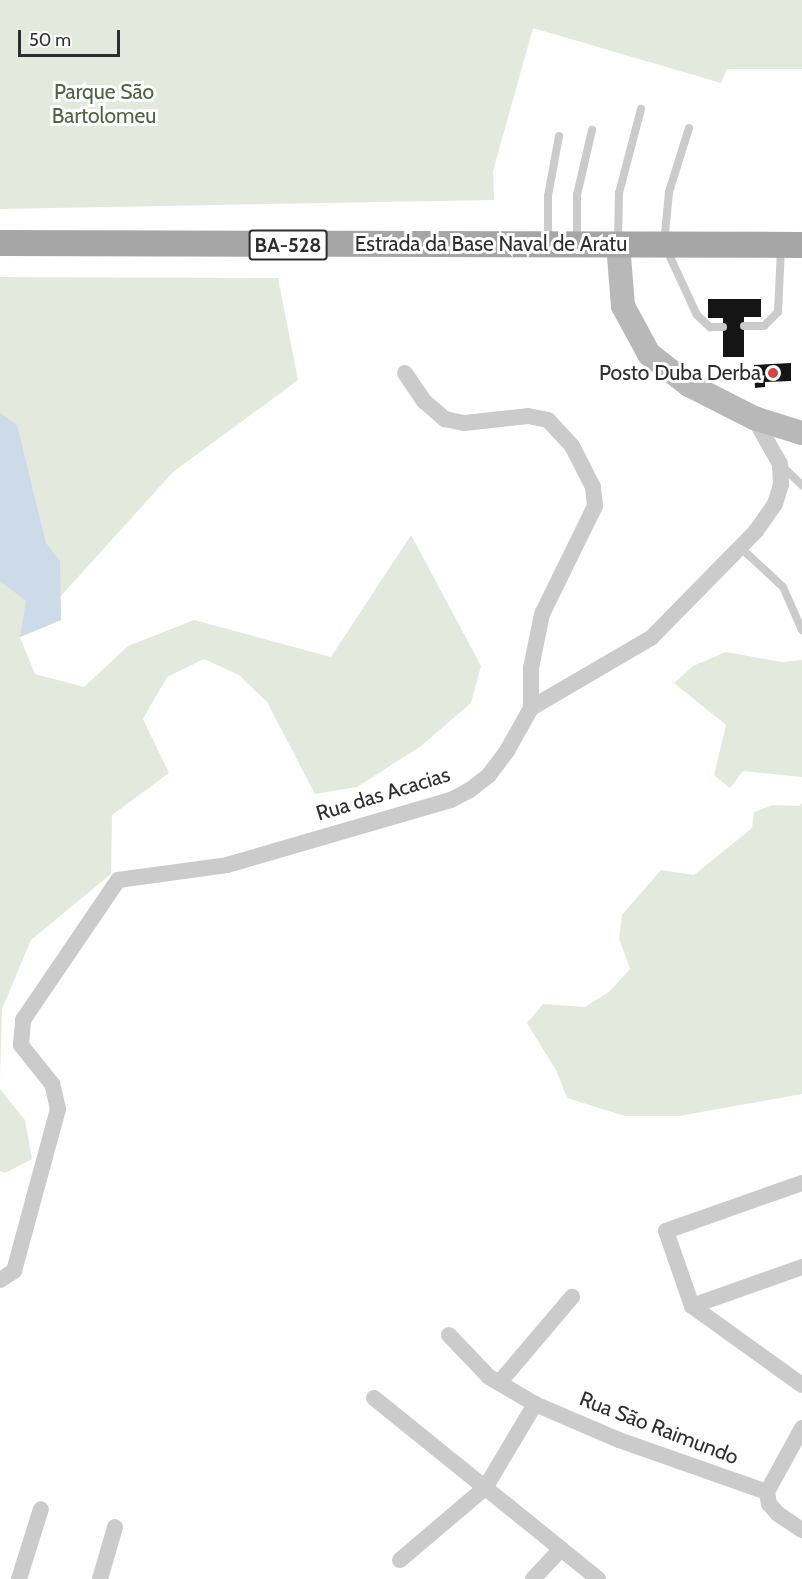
<!DOCTYPE html>
<meta charset="utf-8">
<style>
body{margin:0}
#map{position:relative;width:802px;height:1579px;overflow:hidden;background:#fff;font-family:Cabin,sans-serif}
div>[style]{position:absolute}
.green>*{inset:0;background:#e3eadd}
.water>*{inset:0;background:#ccdbe7}
.building>*{inset:0;background:#151515}
.lane>*{height:8px;margin:-4px;padding:0 4px;transform-origin:4px;border-radius:4px;background:#cbcbcb}
.street>*{height:16px;margin:-8px;padding:0 8px;transform-origin:8px;border-radius:8px;background:#cbcbcb}
.secondary>*{height:24px;margin:-12px;padding:0 12px;transform-origin:12px;border-radius:12px;background:#b8b8b8}
.primary>*{height:26px;margin:-13px;padding:0 13px;transform-origin:13px;border-radius:13px;background:#a6a6a6}
.dots>*{width:16px;height:16px;translate:-50% -50%;box-sizing:border-box;border:3px solid #fff;border-radius:50%}
span{translate:-50% -50%;white-space:nowrap;text-align:center;line-height:1.15;-webkit-text-stroke:6px #fff;paint-order:stroke}
.shield-label span{padding:2px 4px;background:#fff;border:2px solid;border-radius:4px;-webkit-text-stroke-width:0}
.shield-label{font-size:20px;color:#2e2e2e;font-weight:700}
.park-label{font-size:21px;color:#4f6541}
.street-label{font-size:21px;color:#2e2e2e}
.poi-label{font-size:21px;color:#2e2e2e}
.right{translate:-100% -50%;text-align:right}
.scale{position:absolute;left:18px;top:30px;width:102px;height:27px;box-sizing:border-box;border:3px solid #2e2e2e;border-top:0;padding-left:8px;font-size:18px;line-height:21px;white-space:nowrap;color:#2e2e2e;-webkit-text-stroke:4px #fff;paint-order:stroke}
</style>
<div id="map">
<div class="green">
<div style="clip-path:polygon(0 0,802px 0,802px 69px,727px 69px,721px 83px,533px 28px,493px 171px,494px 200px,0 209px)"></div>
<div style="clip-path:polygon(0 277px,278px 278px,298px 380px,173px 472px,60px 597px,61px 620px,20px 637px,35px 674px,84px 687px,128px 646px,194px 620px,331px 657px,411px 535px,481px 666px,471px 703px,421px 746px,357px 787px,315px 794px,267px 702px,239px 675px,204px 659px,167px 677px,143px 719px,169px 773px,112px 815px,111px 874px,31px 940px,2px 1009px,0 1080px)"></div>
<div style="clip-path:polygon(726px 652px,782px 662px,802px 660px,802px 777px,743px 771px,730px 788px,714px 775px,726px 725px,674px 683px,693px 666px)"></div>
<div style="clip-path:polygon(802px 803px,802px 1094px,679px 1116px,625px 1116px,567px 1098px,557px 1072px,527px 1023px,543px 1004px,585px 1007px,610px 991px,630px 969px,619px 938px,622px 915px,661px 870px,694px 875px,752px 828px,754px 812px,773px 805px,799px 806px)"></div>
<div style="clip-path:polygon(0 1089px,25px 1120px,32px 1159px,5px 1173px,0 1171px)"></div>
</div>
<div class="water">
<div style="clip-path:polygon(0 413px,17px 425px,46px 543px,60px 561px,61px 620px,20px 637px,26px 601px,0 581px)"></div>
</div>
<div class="building">
<div style="clip-path:polygon(708px 299px,761px 299px,761px 317px,744px 317px,744px 357px,723px 357px,723px 318px,708px 318px)"></div>
<div style="clip-path:polygon(791px 363px,791px 381px,765px 382px,765px 387px,755px 388px,754px 365px)"></div>
</div>
<div class="lane">
<div style="left:689px;top:128px;width:67px;rotate:107.4deg"></div>
<div style="left:669px;top:192px;width:52px;rotate:95.5deg"></div>
<div style="left:664px;top:244px;width:78px;rotate:65.1deg"></div>
<div style="left:697px;top:315px;width:18px;rotate:43deg"></div>
<div style="left:710px;top:327px;width:13px"></div>
<div style="left:548px;top:241px;width:45px;rotate:-90deg"></div>
<div style="left:548px;top:196px;width:61px;rotate:-79.6deg"></div>
<div style="left:577px;top:242px;width:47px;rotate:-90deg"></div>
<div style="left:577px;top:195px;width:67px;rotate:-77deg"></div>
<div style="left:618px;top:243px;width:50px;rotate:-88.9deg"></div>
<div style="left:619px;top:193px;width:87px;rotate:-75.3deg"></div>
<div style="left:744px;top:326px;width:20px"></div>
<div style="left:764px;top:326px;width:20px;rotate:-45deg"></div>
<div style="left:778px;top:312px;width:64px;rotate:-87.3deg"></div>
<div style="left:782px;top:466px;width:28px;rotate:44deg"></div>
<div style="left:741px;top:548px;width:57px;rotate:42.9deg"></div>
<div style="left:783px;top:587px;width:47px;rotate:66.2deg"></div>
</div>
<div class="street">
<div style="left:405px;top:373px;width:34px;rotate:56deg"></div>
<div style="left:424px;top:401px;width:28px;rotate:41deg"></div>
<div style="left:445px;top:419px;width:19px;rotate:12deg"></div>
<div style="left:464px;top:423px;width:64px;rotate:-6.2deg"></div>
<div style="left:528px;top:416px;width:20px;rotate:11deg"></div>
<div style="left:548px;top:420px;width:35px;rotate:47deg"></div>
<div style="left:572px;top:446px;width:46px;rotate:62.9deg"></div>
<div style="left:593px;top:487px;width:19px;rotate:84deg"></div>
<div style="left:595px;top:506px;width:120px;rotate:116.1deg"></div>
<div style="left:542px;top:614px;width:55px;rotate:101.5deg"></div>
<div style="left:531px;top:668px;width:40px;rotate:90deg"></div>
<div style="left:802px;top:1183px;width:144px;rotate:160.6deg"></div>
<div style="left:666px;top:1231px;width:79px;rotate:70.9deg"></div>
<div style="left:692px;top:1306px;width:135px;rotate:35.7deg"></div>
<div style="left:0;top:1280px;width:17px;rotate:-33deg"></div>
<div style="left:14px;top:1271px;width:168px;rotate:-74.8deg"></div>
<div style="left:58px;top:1109px;width:26px;rotate:-103deg"></div>
<div style="left:52px;top:1084px;width:50px;rotate:-128.5deg"></div>
<div style="left:21px;top:1045px;width:25px;rotate:-85deg"></div>
<div style="left:23px;top:1020px;width:169px;rotate:-55.8deg"></div>
<div style="left:118px;top:880px;width:110px;rotate:-7.8deg"></div>
<div style="left:227px;top:865px;width:233px;rotate:-16.2deg"></div>
<div style="left:451px;top:800px;width:21px;rotate:-28deg"></div>
<div style="left:470px;top:790px;width:24px;rotate:-38deg"></div>
<div style="left:489px;top:775px;width:30px;rotate:-53deg"></div>
<div style="left:507px;top:751px;width:49px;rotate:-60.8deg"></div>
<div style="left:531px;top:708px;width:139px;rotate:-30.3deg"></div>
<div style="left:651px;top:638px;width:150px;rotate:-45.5deg"></div>
<div style="left:756px;top:531px;width:33px;rotate:-55deg"></div>
<div style="left:775px;top:504px;width:21px;rotate:-73deg"></div>
<div style="left:781px;top:484px;width:20px;rotate:-93deg"></div>
<div style="left:780px;top:464px;width:53px;rotate:-119.5deg"></div>
<div style="left:692px;top:1306px;width:117px;rotate:-19.5deg"></div>
<div style="left:449px;top:1335px;width:58px;rotate:46.4deg"></div>
<div style="left:489px;top:1377px;width:53px;rotate:30.4deg"></div>
<div style="left:535px;top:1404px;width:91px;rotate:23.2deg"></div>
<div style="left:619px;top:1440px;width:157px;rotate:19.4deg"></div>
<div style="left:499px;top:1383px;width:113px;rotate:-49.7deg"></div>
<div style="left:374px;top:1398px;width:288px;rotate:38.9deg"></div>
<div style="left:802px;top:1428px;width:73px;rotate:118.7deg"></div>
<div style="left:767px;top:1492px;width:12px;rotate:81deg"></div>
<div style="left:769px;top:1504px;width:13px;rotate:48deg"></div>
<div style="left:778px;top:1514px;width:29px;rotate:34deg"></div>
<div style="left:400px;top:1560px;width:111px;rotate:-40.3deg"></div>
<div style="left:485px;top:1488px;width:98px;rotate:-59.2deg"></div>
<div style="left:19px;top:1579px;width:73px;rotate:-72.6deg"></div>
<div style="left:100px;top:1579px;width:54px;rotate:-73.9deg"></div>
<div style="left:533px;top:1579px;width:41px;rotate:-47deg"></div>
</div>
<div class="secondary">
<div style="left:618px;top:244px;width:62px;rotate:85.4deg"></div>
<div style="left:623px;top:306px;width:55px;rotate:61.6deg"></div>
<div style="left:649px;top:354px;width:51px;rotate:37.8deg"></div>
<div style="left:689px;top:385px;width:73px;rotate:26.9deg"></div>
<div style="left:754px;top:418px;width:50px;rotate:17.4deg"></div>
</div>
<div class="primary">
<div style="left:0;top:243px;width:802px;rotate:0.14deg"></div>
</div>
<div class="dots">
<div style="left:773px;top:373px;background:#d14544"></div>
</div>
<div class="shield-label">
<span style="left:288px;top:245px">BA-528</span>
</div>
<div class="park-label">
<span style="left:104px;top:104px">Parque São<br>Bartolomeu</span>
</div>
<div class="street-label">
<span style="left:491px;top:244px">Estrada da Base Naval de Aratu</span>
<span style="left:383px;top:794px;rotate:-17deg">Rua das Acacias</span>
<span style="left:659px;top:1428px;rotate:21deg">Rua São Raimundo</span>
</div>
<div class="poi-label">
<span class="right" style="left:761px;top:373px">Posto Duba Derba</span>
</div>
<div class="scale">50 m</div>
</div>
